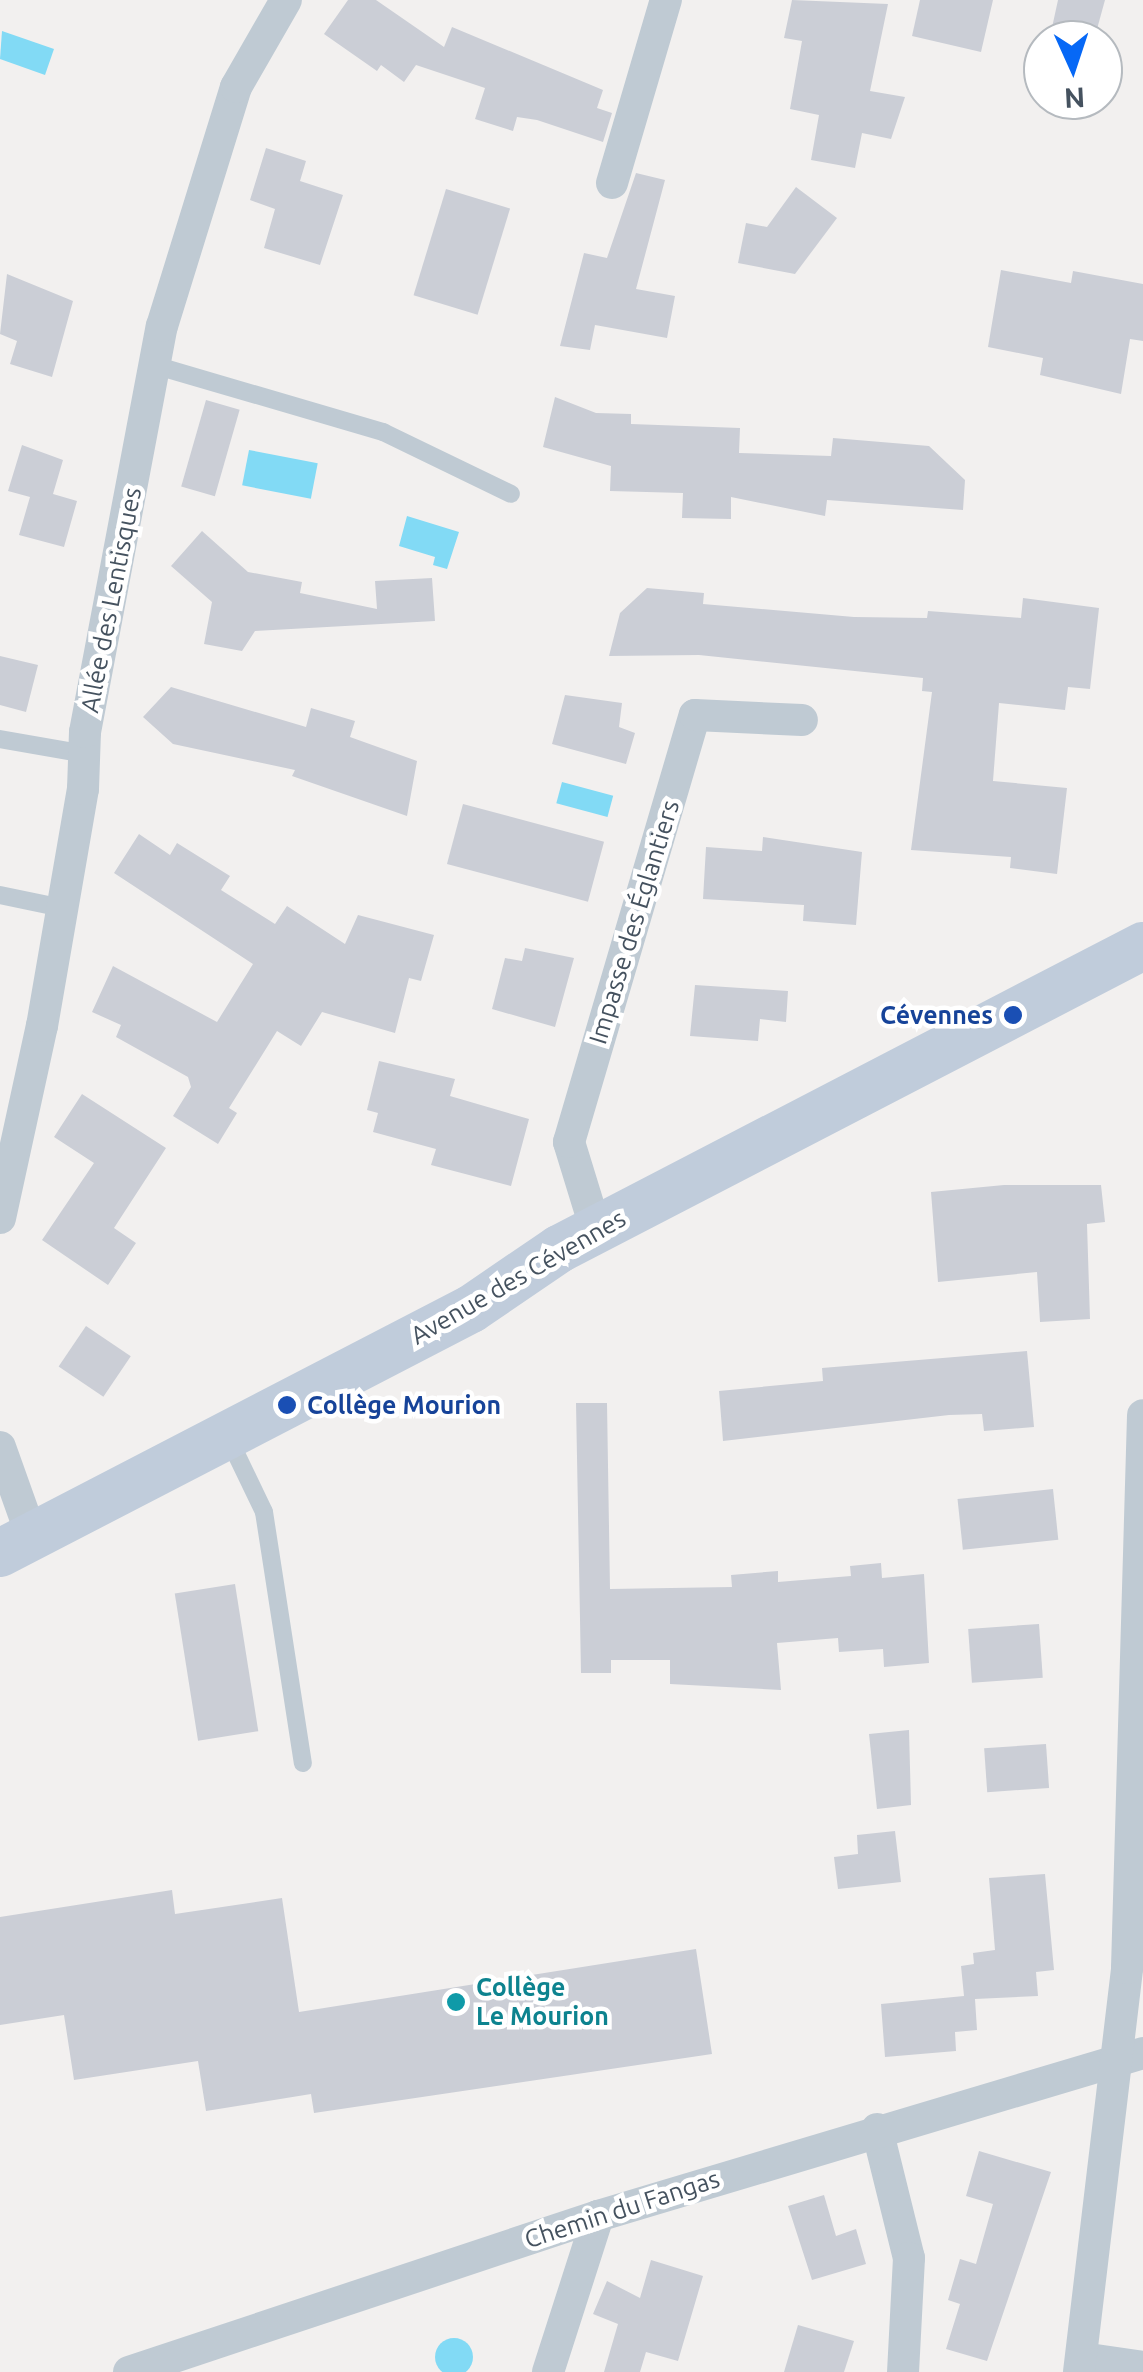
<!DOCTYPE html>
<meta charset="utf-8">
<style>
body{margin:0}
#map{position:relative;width:1143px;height:2372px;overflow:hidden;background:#f2f0ef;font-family:Ubuntu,sans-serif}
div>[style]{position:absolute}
.water>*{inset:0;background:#82daf5;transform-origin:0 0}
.round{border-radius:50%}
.building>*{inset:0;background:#cbced6;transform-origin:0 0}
.lane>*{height:18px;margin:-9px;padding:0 9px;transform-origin:9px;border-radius:9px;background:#bfcad3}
.street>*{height:32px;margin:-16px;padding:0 16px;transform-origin:16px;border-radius:16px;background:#bfcad3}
.secondary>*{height:48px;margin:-24px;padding:0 24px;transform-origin:24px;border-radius:24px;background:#c0ccdb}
.dots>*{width:28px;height:28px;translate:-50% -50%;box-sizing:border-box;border:5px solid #fff;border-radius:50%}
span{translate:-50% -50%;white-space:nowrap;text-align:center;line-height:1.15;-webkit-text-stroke:9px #fff;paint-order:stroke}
.street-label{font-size:25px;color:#45525f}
.transit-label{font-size:25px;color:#164399;font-weight:700}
.right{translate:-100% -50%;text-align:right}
.left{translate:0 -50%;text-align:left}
.culture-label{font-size:25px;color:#0d838f;font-weight:700}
.north{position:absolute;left:1023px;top:20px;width:100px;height:100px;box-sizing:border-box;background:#fff;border:2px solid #b5babf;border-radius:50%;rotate:177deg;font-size:28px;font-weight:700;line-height:40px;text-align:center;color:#45525f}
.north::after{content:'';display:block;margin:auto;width:35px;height:45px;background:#0668f6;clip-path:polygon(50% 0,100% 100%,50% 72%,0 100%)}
</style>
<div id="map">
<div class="water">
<div style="clip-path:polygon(2px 31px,54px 49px,45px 75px,0 59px)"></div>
<div style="left:249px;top:450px;width:70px;height:36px;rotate:11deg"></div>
<div style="clip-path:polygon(407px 516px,459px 532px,447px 569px,433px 565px,435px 557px,399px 546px)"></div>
<div style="left:562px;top:782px;width:53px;height:22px;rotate:15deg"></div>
<div class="round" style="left:435px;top:2338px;width:38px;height:38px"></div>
</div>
<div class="building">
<div style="clip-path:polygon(348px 0,376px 0,444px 47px,452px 27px,603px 90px,597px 108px,612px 113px,603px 142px,537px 120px,517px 117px,513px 131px,475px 119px,485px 88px,416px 65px,404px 82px,381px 65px,377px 71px,324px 34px)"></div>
<div style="clip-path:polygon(792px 0,888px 4px,870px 91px,905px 97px,891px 139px,862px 133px,855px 168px,811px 160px,819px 115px,790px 109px,802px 41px,784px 38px)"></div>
<div style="clip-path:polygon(920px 0,993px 0,981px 52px,912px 36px)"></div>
<div style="clip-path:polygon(1058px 0,1105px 0,1094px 40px,1051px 32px)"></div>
<div style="clip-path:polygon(266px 148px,306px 161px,300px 181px,343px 195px,320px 265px,264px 248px,275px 209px,250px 200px)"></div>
<div style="clip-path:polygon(636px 173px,665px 180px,636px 289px,675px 296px,667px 338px,595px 325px,590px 350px,560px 346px,584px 253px,607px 258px)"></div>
<div style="clip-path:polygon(796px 187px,837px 218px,795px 274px,738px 263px,746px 223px,767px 227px)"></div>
<div style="left:446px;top:189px;width:67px;height:111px;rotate:17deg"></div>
<div style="clip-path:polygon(1001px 270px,1071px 283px,1073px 271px,1143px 284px,1143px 341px,1130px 339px,1121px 394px,1040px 375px,1043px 358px,988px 347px)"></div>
<div style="clip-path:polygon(7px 274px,73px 301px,52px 377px,10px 364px,17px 341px,0 334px)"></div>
<div style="clip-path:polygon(555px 397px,596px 413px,631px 414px,631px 424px,740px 428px,739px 453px,831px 456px,833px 438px,929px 446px,965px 480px,963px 510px,827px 500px,825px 516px,731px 497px,731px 519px,682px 518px,683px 493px,610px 491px,611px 466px,543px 447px)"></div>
<div style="left:206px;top:400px;width:35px;height:90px;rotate:16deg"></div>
<div style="clip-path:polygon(22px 445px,63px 460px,53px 494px,77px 501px,64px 547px,19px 535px,30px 497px,8px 491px)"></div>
<div style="clip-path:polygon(202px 531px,248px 572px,302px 582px,300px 593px,377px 609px,375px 581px,432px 578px,435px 621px,255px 631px,242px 651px,204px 644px,212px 602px,171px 566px)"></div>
<div style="clip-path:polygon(647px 588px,704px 593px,703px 604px,854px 617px,927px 618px,928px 611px,1021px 618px,1023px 598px,1099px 608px,1090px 689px,1068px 687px,1065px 710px,999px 703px,993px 781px,1067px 788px,1057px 874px,1010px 868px,1011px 857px,911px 850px,932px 692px,922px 691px,923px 678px,699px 655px,609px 656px,620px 613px)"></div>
<div style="clip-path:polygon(0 656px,38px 665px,26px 712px,0 705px)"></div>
<div style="clip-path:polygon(171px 687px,306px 727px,311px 708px,355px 721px,350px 737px,417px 761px,407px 816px,292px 776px,295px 770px,173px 744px,143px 717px)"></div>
<div style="clip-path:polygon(565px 695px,622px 703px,619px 727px,635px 733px,626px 764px,552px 744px)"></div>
<div style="left:463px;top:804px;width:146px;height:62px;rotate:15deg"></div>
<div style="clip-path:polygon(139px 834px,170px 855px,177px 843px,230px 876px,221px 890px,275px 924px,287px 906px,345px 944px,358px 915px,434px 935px,421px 981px,409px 978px,395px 1033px,322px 1012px,301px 1046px,277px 1031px,229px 1108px,237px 1113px,218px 1144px,173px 1116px,191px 1087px,188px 1077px,116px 1037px,121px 1025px,92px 1012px,113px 966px,217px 1022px,253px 964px,114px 873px)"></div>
<div style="clip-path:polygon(763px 837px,862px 852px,856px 925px,803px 921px,804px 905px,703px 899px,706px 847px,762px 851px)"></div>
<div style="clip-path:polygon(525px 948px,574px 958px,555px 1027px,492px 1009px,505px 958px,522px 961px)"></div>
<div style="clip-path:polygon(695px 985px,788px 991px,786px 1022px,760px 1019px,758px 1041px,690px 1036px)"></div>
<div style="clip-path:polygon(379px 1061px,455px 1079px,450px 1096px,529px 1119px,511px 1186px,431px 1165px,436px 1149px,373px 1132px,378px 1113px,367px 1110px)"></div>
<div style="clip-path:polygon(82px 1094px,166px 1148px,114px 1228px,136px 1243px,108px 1285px,42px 1240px,94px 1163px,54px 1137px)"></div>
<div style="clip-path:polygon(1004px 1185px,1101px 1185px,1105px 1222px,1087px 1224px,1090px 1319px,1040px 1322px,1037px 1272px,938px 1282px,931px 1192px)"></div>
<div style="left:86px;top:1326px;width:54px;height:49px;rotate:34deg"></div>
<div style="clip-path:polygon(1027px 1351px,1034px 1427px,984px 1431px,982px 1414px,949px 1415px,723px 1441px,719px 1391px,823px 1381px,822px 1368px)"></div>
<div style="clip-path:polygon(576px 1403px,607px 1403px,610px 1589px,732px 1587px,731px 1575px,778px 1571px,778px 1582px,851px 1576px,850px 1566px,881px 1563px,882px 1578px,924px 1574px,929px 1663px,884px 1667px,883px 1649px,839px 1652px,838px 1638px,777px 1643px,781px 1690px,670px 1684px,670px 1660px,611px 1660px,611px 1673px,581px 1673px)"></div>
<div style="left:1053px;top:1489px;width:51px;height:96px;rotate:84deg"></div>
<div style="left:235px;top:1584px;width:149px;height:61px;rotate:81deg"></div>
<div style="left:1039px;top:1624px;width:54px;height:71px;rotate:86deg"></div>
<div style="clip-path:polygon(909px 1730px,911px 1805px,877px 1809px,869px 1734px)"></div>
<div style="left:1046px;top:1744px;width:44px;height:62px;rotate:86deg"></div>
<div style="clip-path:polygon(895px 1831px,901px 1882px,838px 1889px,834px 1857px,858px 1854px,857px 1835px)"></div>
<div style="clip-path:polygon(1045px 1874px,1054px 1970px,1036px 1972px,1038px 1996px,975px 1999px,977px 2030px,955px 2032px,956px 2051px,885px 2057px,881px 2004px,964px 1996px,961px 1966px,974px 1964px,973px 1953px,995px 1950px,989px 1878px)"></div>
<div style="clip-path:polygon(172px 1890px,175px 1914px,282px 1898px,299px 2012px,696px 1949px,712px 2054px,314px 2113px,311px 2094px,206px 2111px,198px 2061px,74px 2080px,64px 2015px,0 2025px,0 1917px)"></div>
<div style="clip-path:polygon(979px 2151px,1051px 2172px,987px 2361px,946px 2349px,960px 2304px,948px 2300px,960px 2259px,976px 2264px,993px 2204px,966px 2196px)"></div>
<div style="clip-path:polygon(824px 2195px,836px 2236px,856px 2229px,866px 2264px,812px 2280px,788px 2206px)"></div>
<div style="clip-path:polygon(651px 2260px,703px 2276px,678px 2361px,646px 2352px,640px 2372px,604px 2372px,618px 2324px,593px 2314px,607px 2281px,640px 2298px)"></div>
<div style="clip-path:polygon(798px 2325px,854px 2341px,844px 2372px,784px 2372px)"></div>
</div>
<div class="lane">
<div style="left:154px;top:365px;width:239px;rotate:16.3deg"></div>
<div style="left:383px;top:432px;width:142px;rotate:25.8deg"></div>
<div style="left:0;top:739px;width:86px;rotate:10deg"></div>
<div style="left:0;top:895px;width:63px;rotate:11.8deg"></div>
<div style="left:227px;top:1435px;width:85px;rotate:64.3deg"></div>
<div style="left:264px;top:1512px;width:254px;rotate:81.2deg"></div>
</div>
<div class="street">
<div style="left:612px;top:183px;width:191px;rotate:-73.6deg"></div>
<div style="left:0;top:1218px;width:197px;rotate:-77.7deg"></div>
<div style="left:42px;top:1026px;width:241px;rotate:-80.2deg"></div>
<div style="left:83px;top:789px;width:57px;rotate:-88deg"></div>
<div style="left:85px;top:732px;width:413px;rotate:-79.3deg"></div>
<div style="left:162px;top:326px;width:250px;rotate:-72.8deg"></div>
<div style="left:236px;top:87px;width:100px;rotate:-60.1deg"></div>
<div style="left:596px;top:1230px;width:92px;rotate:-107.1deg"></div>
<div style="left:569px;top:1142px;width:445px;rotate:-73.6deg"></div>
<div style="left:695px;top:715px;width:107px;rotate:2.7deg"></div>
<div style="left:0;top:1447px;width:92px;rotate:70.4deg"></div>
<div style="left:877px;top:2129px;width:133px;rotate:76.1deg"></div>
<div style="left:909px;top:2258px;width:114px;rotate:93deg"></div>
<div style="left:1082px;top:2358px;width:62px;rotate:8.4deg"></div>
<div style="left:129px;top:2372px;width:494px;rotate:-18.4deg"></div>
<div style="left:598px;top:2216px;width:569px;rotate:-16.65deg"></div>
<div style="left:548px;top:2372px;width:164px;rotate:-72.2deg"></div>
<div style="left:1079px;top:2372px;width:407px;rotate:-83.2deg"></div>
<div style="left:1127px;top:1968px;width:553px;rotate:-88.34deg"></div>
</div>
<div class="secondary">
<div style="left:0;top:1553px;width:530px;rotate:-27.39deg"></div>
<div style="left:471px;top:1309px;width:107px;rotate:-34.3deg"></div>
<div style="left:559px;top:1249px;width:658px;rotate:-27.42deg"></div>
</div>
<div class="dots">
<div style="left:1013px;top:1015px;background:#1a4fb4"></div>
<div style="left:287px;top:1405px;background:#1a4fb4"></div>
<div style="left:456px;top:2002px;background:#0f9aa8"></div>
</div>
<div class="street-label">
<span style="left:111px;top:600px;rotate:-79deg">Allée des Lentisques</span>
<span style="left:634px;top:922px;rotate:-73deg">Impasse des Églantiers</span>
<span style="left:518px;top:1277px;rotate:-30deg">Avenue des Cévennes</span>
<span style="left:622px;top:2209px;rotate:-18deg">Chemin du Fangas</span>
</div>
<div class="transit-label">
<span class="right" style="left:993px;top:1015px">Cévennes</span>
<span class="left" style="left:307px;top:1405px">Collège Mourion</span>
</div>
<div class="culture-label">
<span class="left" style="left:476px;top:2002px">Collège<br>Le Mourion</span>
</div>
<div class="north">N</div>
</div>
